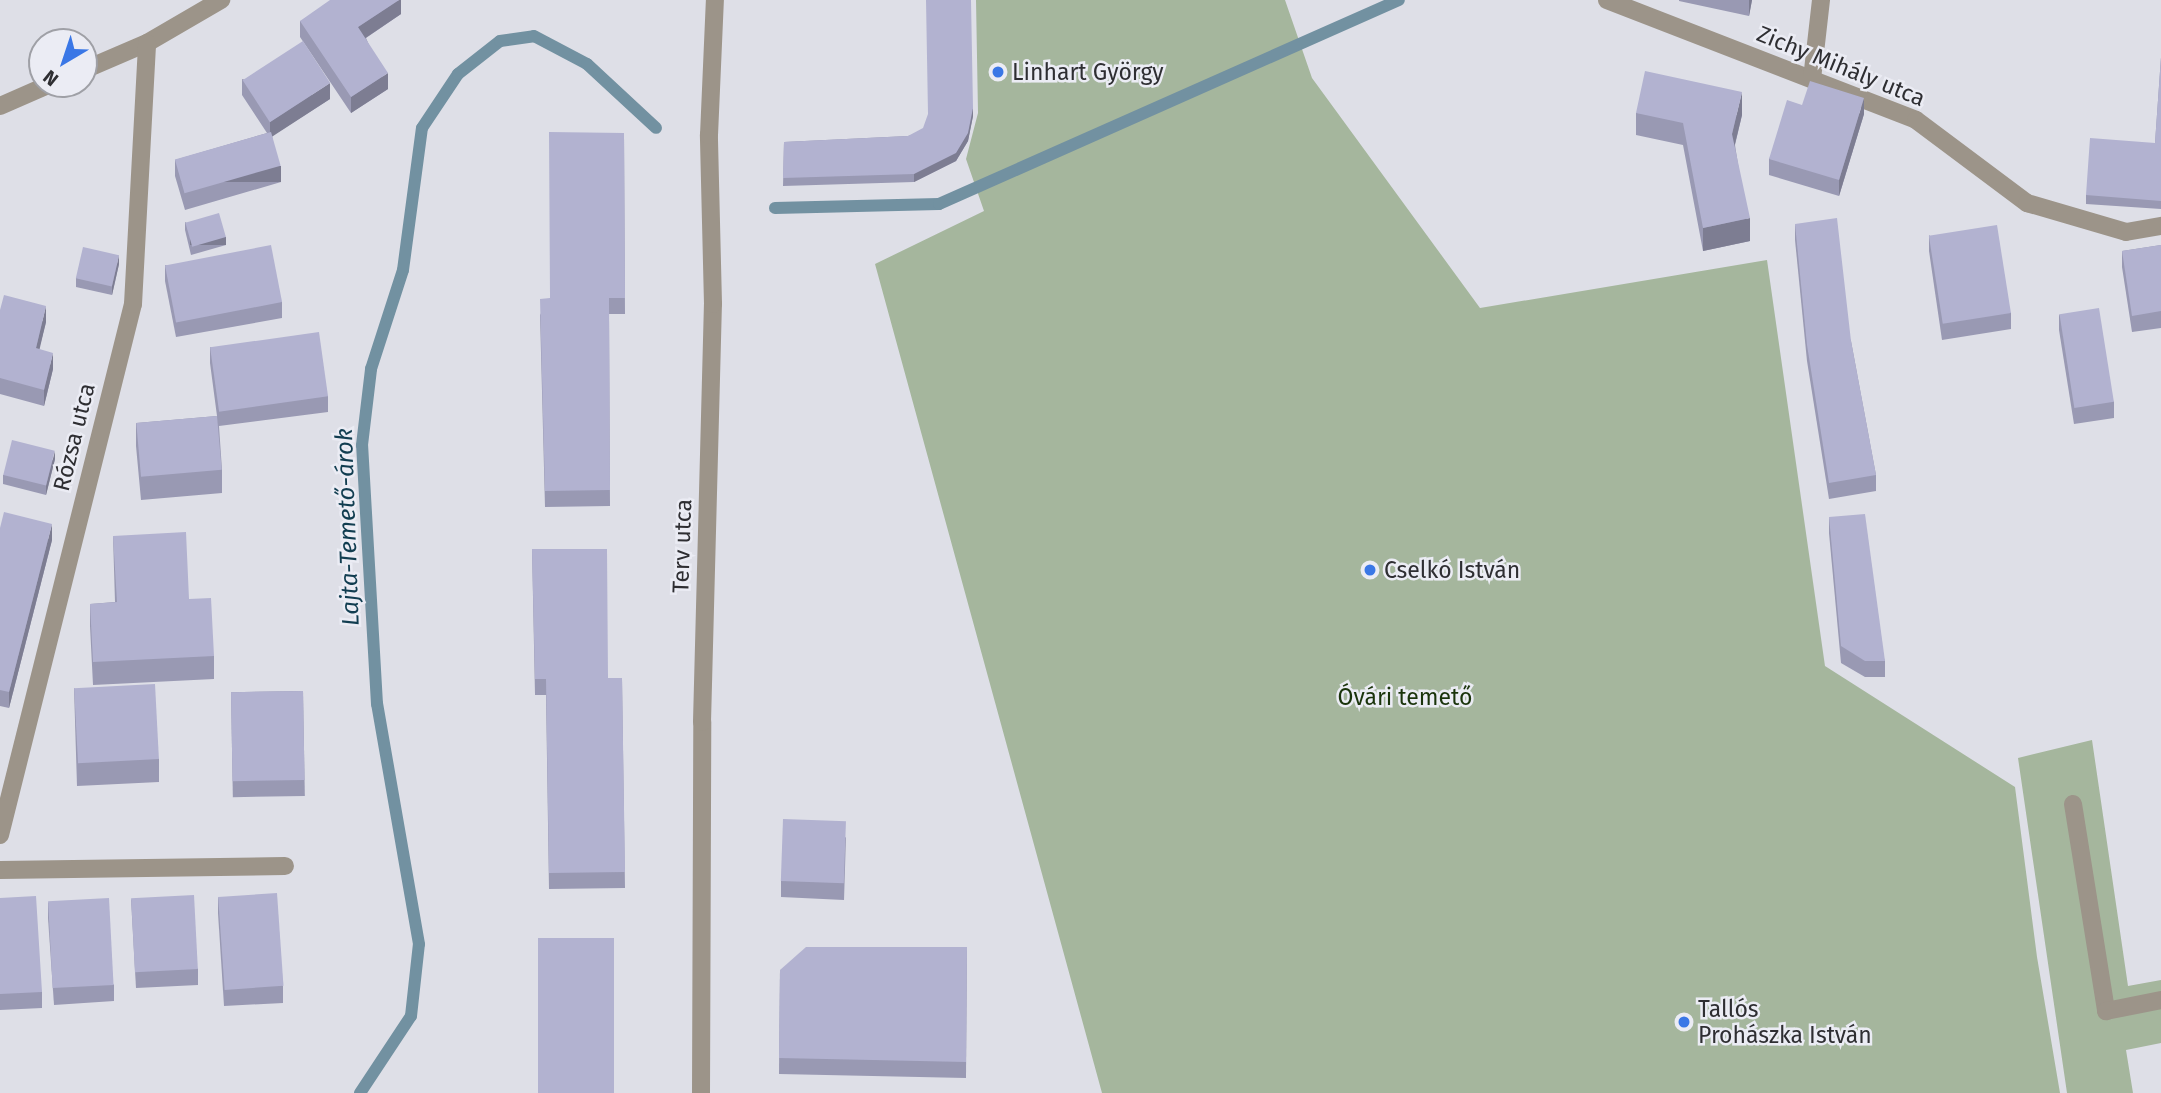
<!DOCTYPE html>
<meta charset="utf-8">
<style>
body{margin:0}
#map{position:relative;width:2161px;height:1093px;overflow:hidden;background:#dedfe7;font-family:"Fira Sans",sans-serif}
div>[style]{position:absolute}
.green>*{inset:0;background:#a5b69d}
.stream>*{height:12px;margin:-6px;padding:0 6px;transform-origin:6px;border-radius:6px;background:#7291a1}
.minor>*{height:18px;margin:-9px;padding:0 9px;transform-origin:9px;border-radius:9px;background:#9c9489}
.wall>*{inset:0;background:#9999b3;transform-origin:0 0}
.shaded-wall>*{inset:0;background:#7d7d92;transform-origin:0 0}
.building>*{inset:0;background:#b2b2d0;transform-origin:0 0}
.dots>*{width:19px;height:19px;translate:-50% -50%;box-sizing:border-box;border:4px solid #ebecf4;border-radius:50%}
span{translate:-50% -50%;white-space:nowrap;text-align:center;line-height:1.15;-webkit-text-stroke:5px #ebecf4;paint-order:stroke}
.street-label{font-size:23px;color:#2e2e32}
.poi-label{font-size:23px;color:#2e2e32}
.left{translate:0 -50%;text-align:left}
.park-label{font-size:23px;color:#1a340b}
.water-label{font-size:24px;color:#113d50;font-style:italic}
.north{position:absolute;left:28px;top:28px;width:70px;height:70px;box-sizing:border-box;background:#ebecf4;border:2px solid #9fa0a6;border-radius:50%;rotate:219deg;font-size:19px;font-weight:700;line-height:28px;text-align:center;color:#2e2e32}
.north::after{content:'';display:block;margin:auto;width:24px;height:32px;background:#3a77e6;clip-path:polygon(50% 0,100% 100%,50% 72%,0 100%)}
</style>
<div id="map">
<div class="green">
<div style="clip-path:polygon(976px 0,1285px 0,1312px 78px,1480px 308px,1767px 260px,1825px 666px,2015px 787px,2037px 957px,2060px 1093px,1102px 1093px,875px 264px,984px 211px,966px 159px,978px 113px)"></div>
<div style="clip-path:polygon(2092px 740px,2128px 986px,2161px 980px,2161px 1043px,2126px 1050px,2133px 1093px,2067px 1093px,2018px 758px)"></div>
</div>
<div class="stream">
<div style="left:775px;top:208px;width:164px;rotate:-1.4deg"></div>
<div style="left:939px;top:204px;width:503px;rotate:-23.92deg"></div>
<div style="left:360px;top:1093px;width:92px;rotate:-56.5deg"></div>
<div style="left:411px;top:1016px;width:72px;rotate:-83.7deg"></div>
<div style="left:419px;top:944px;width:244px;rotate:-99.9deg"></div>
<div style="left:377px;top:704px;width:259px;rotate:-93.3deg"></div>
<div style="left:362px;top:445px;width:77px;rotate:-83.2deg"></div>
<div style="left:371px;top:369px;width:104px;rotate:-72.1deg"></div>
<div style="left:403px;top:270px;width:143px;rotate:-82.4deg"></div>
<div style="left:422px;top:128px;width:65px;rotate:-56.3deg"></div>
<div style="left:458px;top:74px;width:53px;rotate:-38.2deg"></div>
<div style="left:500px;top:41px;width:34px;rotate:-8deg"></div>
<div style="left:534px;top:36px;width:60px;rotate:27.8deg"></div>
<div style="left:587px;top:64px;width:94px;rotate:42.8deg"></div>
</div>
<div class="minor">
<div style="left:1607px;top:0;width:331px;rotate:21.2deg"></div>
<div style="left:1916px;top:120px;width:139px;rotate:36.8deg"></div>
<div style="left:2027px;top:203px;width:103px;rotate:16.3deg"></div>
<div style="left:2126px;top:232px;width:36px;rotate:-10deg"></div>
<div style="left:84px;top:70px;width:69px;rotate:-23.2deg"></div>
<div style="left:147px;top:43px;width:86px;rotate:-30.2deg"></div>
<div style="left:1812px;top:79px;width:80px;rotate:-83.5deg"></div>
<div style="left:0;top:106px;width:55px;rotate:-23.7deg"></div>
<div style="left:2073px;top:804px;width:210px;rotate:80.9deg"></div>
<div style="left:2106px;top:1011px;width:56px;rotate:-11.3deg"></div>
<div style="left:0;top:835px;width:547px;rotate:-75.94deg"></div>
<div style="left:133px;top:304px;width:261px;rotate:-86.9deg"></div>
<div style="left:0;top:870px;width:285px;rotate:-0.8deg"></div>
<div style="left:701px;top:1093px;width:371px;rotate:-89.8deg"></div>
<div style="left:702px;top:722px;width:418px;rotate:-88.5deg"></div>
<div style="left:713px;top:304px;width:169px;rotate:-91.4deg"></div>
<div style="left:709px;top:135px;width:135px;rotate:-87.5deg"></div>
</div>
<div class="wall">
<div style="clip-path:polygon(401px 0,401px 14px,366px 38px,388px 89px,351px 113px,300px 37px,300px 21px)"></div>
<div style="clip-path:polygon(1679px 0,1752px 0,1749px 16px,1679px 1px)"></div>
<div style="clip-path:polygon(2161px 57px,2161px 209px,2086px 204px,2086px 195px,2155px 143px)"></div>
<div style="clip-path:polygon(242px 79px,330px 99px,272px 136px,281px 182px,185px 210px,175px 176px,175px 160px,267px 133px,242px 95px)"></div>
<div style="clip-path:polygon(1802px 105px,1864px 114px,1839px 196px,1769px 175px,1769px 159px)"></div>
<div style="clip-path:polygon(1636px 113px,1742px 115px,1735px 145px,1750px 241px,1703px 251px,1683px 145px,1636px 135px)"></div>
<div style="clip-path:polygon(973px 116px,968px 141px,956px 161px,914px 182px,783px 186px,784px 142px,908px 136px)"></div>
<div style="clip-path:polygon(624px 133px,625px 314px,609px 314px,610px 506px,545px 507px,540px 315px,550px 298px)"></div>
<div style="clip-path:polygon(185px 222px,226px 245px,191px 255px,185px 230px)"></div>
<div style="clip-path:polygon(1795px 224px,1851px 341px,1876px 475px,1876px 491px,1829px 499px,1807px 361px,1795px 240px)"></div>
<div style="clip-path:polygon(1929px 235px,2011px 313px,2011px 329px,1942px 340px,1929px 251px)"></div>
<div style="clip-path:polygon(2161px 245px,2161px 328px,2132px 332px,2122px 267px,2122px 251px)"></div>
<div style="clip-path:polygon(119px 264px,112px 295px,76px 287px,76px 278px)"></div>
<div style="clip-path:polygon(165px 265px,282px 302px,282px 318px,176px 337px,165px 281px)"></div>
<div style="clip-path:polygon(0 310px,46px 322px,39px 349px,53px 369px,44px 406px,0 394px)"></div>
<div style="clip-path:polygon(2059px 314px,2114px 402px,2114px 418px,2074px 424px,2059px 330px)"></div>
<div style="clip-path:polygon(210px 347px,328px 396px,328px 412px,219px 426px,222px 470px,222px 493px,141px 500px,136px 446px,136px 423px,217px 416px,210px 363px)"></div>
<div style="clip-path:polygon(55px 459px,46px 495px,3px 484px,3px 475px)"></div>
<div style="clip-path:polygon(1829px 517px,1885px 661px,1885px 677px,1865px 677px,1841px 663px,1829px 533px)"></div>
<div style="clip-path:polygon(0 528px,52px 540px,9px 708px,0 706px)"></div>
<div style="clip-path:polygon(113px 536px,189px 599px,214px 656px,214px 679px,93px 685px,90px 626px,90px 604px,115px 602px)"></div>
<div style="clip-path:polygon(532px 549px,608px 678px,622px 678px,625px 888px,549px 889px,546px 695px,535px 695px)"></div>
<div style="clip-path:polygon(74px 688px,159px 759px,159px 782px,77px 786px)"></div>
<div style="left:303px;top:691px;width:105px;height:72px;rotate:89deg"></div>
<div style="clip-path:polygon(846px 837px,844px 900px,781px 897px,781px 881px)"></div>
<div style="clip-path:polygon(218px 897px,283px 986px,283px 1003px,224px 1006px,218px 913px)"></div>
<div style="clip-path:polygon(0 898px,42px 992px,42px 1008px,0 1010px)"></div>
<div style="clip-path:polygon(131px 899px,198px 969px,198px 985px,136px 988px)"></div>
<div style="clip-path:polygon(48px 902px,114px 985px,114px 1001px,54px 1005px,48px 918px)"></div>
<div style="clip-path:polygon(967px 947px,966px 1078px,779px 1074px,780px 970px)"></div>
</div>
<div class="shaded-wall">
<div style="clip-path:polygon(399px 0,401px 0,401px 14px,358px 43px,358px 27px)"></div>
<div style="clip-path:polygon(1749px 0,1752px 0,1749px 16px)"></div>
<div style="clip-path:polygon(388px 73px,388px 89px,351px 113px,351px 97px)"></div>
<div style="clip-path:polygon(330px 83px,330px 99px,270px 138px,270px 122px)"></div>
<div style="clip-path:polygon(1742px 92px,1742px 115px,1732px 156px,1732px 134px)"></div>
<div style="clip-path:polygon(1864px 98px,1864px 114px,1839px 196px,1839px 180px)"></div>
<div style="clip-path:polygon(973px 108px,973px 116px,968px 141px,956px 161px,914px 182px,914px 174px)"></div>
<div style="left:281px;top:166px;width:16px;height:100px;rotate:90deg"></div>
<div style="clip-path:polygon(1750px 218px,1750px 241px,1703px 251px,1703px 228px)"></div>
<div style="left:226px;top:237px;width:8px;height:36px;rotate:90deg"></div>
<div style="clip-path:polygon(119px 255px,119px 264px,112px 295px,112px 286px)"></div>
<div style="clip-path:polygon(46px 306px,46px 322px,36px 364px,36px 348px)"></div>
<div style="clip-path:polygon(53px 353px,53px 369px,44px 406px,44px 390px)"></div>
<div style="clip-path:polygon(55px 451px,55px 459px,46px 495px,46px 486px)"></div>
<div style="clip-path:polygon(52px 524px,52px 540px,9px 708px,9px 692px)"></div>
</div>
<div class="building">
<div style="clip-path:polygon(330px 0,399px 0,358px 27px,388px 73px,351px 97px,300px 21px)"></div>
<div style="clip-path:polygon(926px 0,971px 0,973px 108px,968px 133px,956px 153px,914px 174px,783px 178px,784px 142px,908px 136px,923px 128px,928px 114px)"></div>
<div style="left:303px;top:41px;width:50px;height:72px;rotate:57deg"></div>
<div style="clip-path:polygon(2161px 57px,2161px 201px,2086px 195px,2090px 138px,2155px 143px)"></div>
<div style="clip-path:polygon(1645px 71px,1742px 92px,1732px 134px,1750px 218px,1703px 228px,1683px 123px,1636px 113px)"></div>
<div style="clip-path:polygon(1810px 81px,1864px 98px,1839px 180px,1769px 159px,1787px 100px,1802px 105px)"></div>
<div style="left:271px;top:132px;width:35px;height:100px;rotate:74deg"></div>
<div style="clip-path:polygon(549px 132px,624px 133px,625px 298px,609px 298px,610px 490px,545px 491px,540px 299px,550px 298px)"></div>
<div style="left:219px;top:213px;width:25px;height:35px;rotate:74deg"></div>
<div style="clip-path:polygon(1837px 218px,1851px 341px,1876px 475px,1829px 483px,1807px 345px,1795px 224px)"></div>
<div style="left:1997px;top:225px;width:89px;height:69px;rotate:81deg"></div>
<div style="left:271px;top:245px;width:58px;height:108px;rotate:79deg"></div>
<div style="clip-path:polygon(2161px 245px,2161px 311px,2132px 316px,2122px 251px)"></div>
<div style="left:83px;top:247px;width:37px;height:32px;rotate:13deg"></div>
<div style="clip-path:polygon(4px 295px,46px 306px,36px 348px,53px 353px,44px 390px,0 378px,0 310px)"></div>
<div style="left:2099px;top:308px;width:95px;height:40px;rotate:81deg"></div>
<div style="left:319px;top:332px;width:65px;height:110px;rotate:82deg"></div>
<div style="left:217px;top:416px;width:54px;height:81px;rotate:85deg"></div>
<div style="left:12px;top:440px;width:44px;height:36px;rotate:14deg"></div>
<div style="clip-path:polygon(4px 512px,52px 524px,9px 692px,0 690px,0 528px)"></div>
<div style="clip-path:polygon(1865px 514px,1885px 661px,1865px 661px,1841px 646px,1829px 517px)"></div>
<div style="clip-path:polygon(186px 532px,189px 599px,211px 598px,214px 656px,93px 662px,90px 604px,117px 602px,113px 536px)"></div>
<div style="clip-path:polygon(532px 549px,607px 549px,608px 678px,622px 678px,625px 872px,549px 873px,546px 679px,535px 679px)"></div>
<div style="left:155px;top:684px;width:75px;height:81px;rotate:87deg"></div>
<div style="left:303px;top:691px;width:89px;height:72px;rotate:89deg"></div>
<div style="left:783px;top:819px;width:63px;height:62px;rotate:2deg"></div>
<div style="left:277px;top:893px;width:93px;height:59px;rotate:86deg"></div>
<div style="left:194px;top:895px;width:74px;height:63px;rotate:87deg"></div>
<div style="clip-path:polygon(36px 896px,42px 992px,0 994px,0 898px)"></div>
<div style="left:109px;top:898px;width:87px;height:61px;rotate:87deg"></div>
<div style="left:538px;top:938px;width:76px;height:155px"></div>
<div style="clip-path:polygon(806px 947px,967px 947px,966px 1062px,779px 1058px,780px 970px)"></div>
</div>
<div class="dots">
<div style="left:998px;top:72px;background:#3a77e6"></div>
<div style="left:1370px;top:570px;background:#3a77e6"></div>
<div style="left:1684px;top:1022px;background:#3a77e6"></div>
</div>
<div class="street-label">
<span style="left:1841px;top:66px;rotate:22deg">Zichy Mihály utca</span>
<span style="left:74px;top:437px;rotate:-76deg">Rózsa utca</span>
<span style="left:682px;top:546px;rotate:-88deg">Terv utca</span>
</div>
<div class="poi-label">
<span class="left" style="left:1012px;top:72px">Linhart György</span>
<span class="left" style="left:1384px;top:570px">Cselkó István</span>
<span class="left" style="left:1698px;top:1022px">Tallós<br>Prohászka István</span>
</div>
<div class="park-label">
<span style="left:1405px;top:697px">Óvári temető</span>
</div>
<div class="water-label">
<span style="left:348px;top:527px;rotate:-92deg">Lajta-Temető-árok</span>
</div>
<div class="north">N</div>
</div>
